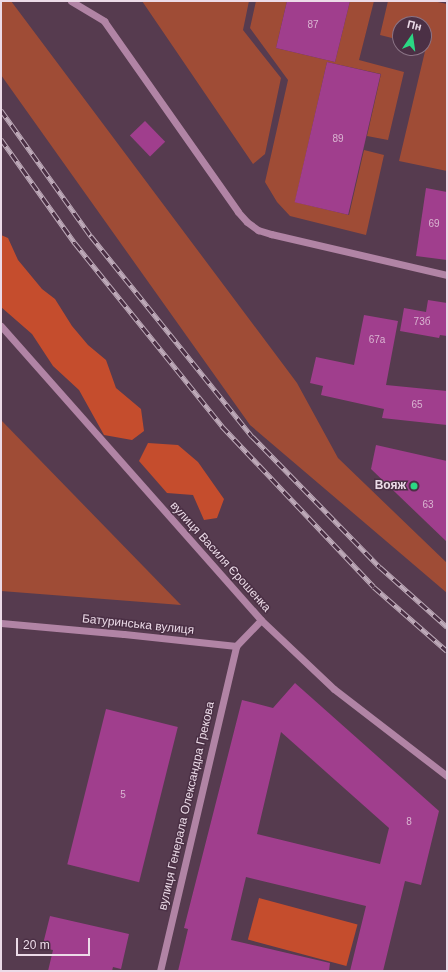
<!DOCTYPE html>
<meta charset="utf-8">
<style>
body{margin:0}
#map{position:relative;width:448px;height:972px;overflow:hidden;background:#563b4f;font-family:Helvetica,sans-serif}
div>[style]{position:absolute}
.green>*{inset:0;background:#9f4c36}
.forest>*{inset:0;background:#c54d2d;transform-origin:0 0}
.building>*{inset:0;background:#a03e8d;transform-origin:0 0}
.minor>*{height:7px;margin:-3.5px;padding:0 3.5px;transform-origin:3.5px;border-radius:3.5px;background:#b184a5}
.rail>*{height:4.5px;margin-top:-2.25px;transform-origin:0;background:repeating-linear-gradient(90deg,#4b3045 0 9px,#beaab9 0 18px);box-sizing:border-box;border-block:1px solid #beaab9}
.dots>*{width:11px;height:11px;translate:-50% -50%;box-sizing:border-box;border:2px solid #4b3045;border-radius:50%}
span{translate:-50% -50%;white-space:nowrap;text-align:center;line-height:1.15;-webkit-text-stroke:3px #4b3045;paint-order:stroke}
.number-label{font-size:10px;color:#d9b4d1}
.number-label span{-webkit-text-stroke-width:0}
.poi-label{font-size:12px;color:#ecdbe8;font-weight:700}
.right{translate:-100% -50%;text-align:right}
.street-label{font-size:12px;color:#ecdbe8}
.frame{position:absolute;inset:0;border:2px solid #ecdbe8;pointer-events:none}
.north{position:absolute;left:392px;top:16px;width:40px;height:40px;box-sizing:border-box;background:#4b3045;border:1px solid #8b7486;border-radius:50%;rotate:13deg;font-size:11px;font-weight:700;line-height:16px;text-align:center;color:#ecdbe8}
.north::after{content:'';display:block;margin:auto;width:14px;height:18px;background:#2bd884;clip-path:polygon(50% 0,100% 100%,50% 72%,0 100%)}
.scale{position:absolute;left:16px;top:938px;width:74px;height:18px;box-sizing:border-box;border:2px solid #ecdbe8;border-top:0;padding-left:5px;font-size:12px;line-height:14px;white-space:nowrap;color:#ecdbe8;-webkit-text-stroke:3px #4b3045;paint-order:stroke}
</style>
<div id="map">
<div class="green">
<div style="clip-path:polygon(1px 1px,11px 1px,297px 383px,338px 458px,447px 563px,447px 593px,250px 425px,1px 75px)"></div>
<div style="clip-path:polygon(142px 1px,249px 1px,243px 30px,281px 78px,265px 154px,253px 164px)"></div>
<div style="clip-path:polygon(256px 1px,287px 1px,276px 48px,335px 62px,350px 1px,374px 1px,359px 60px,404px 72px,388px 140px,367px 136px,381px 74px,327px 62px,295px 202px,349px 215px,364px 150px,384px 155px,366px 235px,290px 216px,277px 202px,265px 182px,288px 80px,250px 28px)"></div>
<div style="clip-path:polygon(388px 1px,433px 1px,447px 4px,447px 171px,399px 161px,426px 47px,424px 46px,424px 24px,400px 24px,400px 40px,380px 35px)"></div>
<div style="clip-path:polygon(1px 420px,181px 605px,1px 591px)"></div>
</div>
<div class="forest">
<div style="clip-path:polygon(1px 235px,8px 238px,18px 260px,42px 289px,55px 299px,72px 326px,88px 345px,106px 360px,116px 388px,141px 409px,144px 431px,132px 440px,104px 435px,79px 390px,53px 366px,32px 334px,1px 307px)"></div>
<div style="clip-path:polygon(148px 443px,178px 445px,198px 462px,224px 499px,217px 518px,204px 520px,193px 495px,167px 493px,139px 461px)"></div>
<div style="left:259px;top:898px;width:102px;height:43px;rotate:15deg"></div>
</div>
<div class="building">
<div style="clip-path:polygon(287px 1px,350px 1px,335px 62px,276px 48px)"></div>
<div style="left:327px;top:62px;width:55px;height:144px;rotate:13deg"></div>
<div style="left:145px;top:121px;width:29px;height:21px;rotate:46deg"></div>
<div style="clip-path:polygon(426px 188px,447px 192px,447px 260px,416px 256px)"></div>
<div style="clip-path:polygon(428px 300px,447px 303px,447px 336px,440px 335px,439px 338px,400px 331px,404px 308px,426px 312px)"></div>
<div style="clip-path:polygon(364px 315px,398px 321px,386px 385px,447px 391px,447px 425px,382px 418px,384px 409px,321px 395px,323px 386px,310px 383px,316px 357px,354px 365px)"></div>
<div style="clip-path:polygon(376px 445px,447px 461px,447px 542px,371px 469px)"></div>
<div style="clip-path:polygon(evenodd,295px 683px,439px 811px,421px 885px,405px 881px,383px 971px,350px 971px,366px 906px,246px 877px,231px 940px,330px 963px,329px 971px,178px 971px,188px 929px,184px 928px,242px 700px,273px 708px,295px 683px,281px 732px,389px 828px,380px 864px,257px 834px,281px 732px)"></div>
<div style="left:106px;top:709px;width:74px;height:160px;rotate:14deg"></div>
<div style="clip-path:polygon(50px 916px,129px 934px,121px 969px,113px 967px,112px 971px,48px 971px,53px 950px,42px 948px)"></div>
</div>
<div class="minor">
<div style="left:71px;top:1px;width:39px;rotate:31deg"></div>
<div style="left:104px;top:21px;width:233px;rotate:54.9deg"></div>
<div style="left:238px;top:212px;width:13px;rotate:48deg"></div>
<div style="left:247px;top:222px;width:14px;rotate:36deg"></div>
<div style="left:258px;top:230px;width:14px;rotate:17deg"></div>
<div style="left:271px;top:234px;width:181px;rotate:13.1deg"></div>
<div style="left:1px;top:326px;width:392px;rotate:48.5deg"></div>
<div style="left:261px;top:620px;width:100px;rotate:43.4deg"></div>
<div style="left:334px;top:689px;width:143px;rotate:37.6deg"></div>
<div style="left:1px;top:623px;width:123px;rotate:5.1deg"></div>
<div style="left:124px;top:634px;width:113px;rotate:6.1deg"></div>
<div style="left:236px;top:646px;width:36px;rotate:-46deg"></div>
<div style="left:160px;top:971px;width:334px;rotate:-76.8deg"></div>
</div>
<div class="rail">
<div style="left:1px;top:110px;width:155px;rotate:54.5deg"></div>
<div style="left:91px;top:236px;width:257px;rotate:51.2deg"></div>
<div style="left:252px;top:436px;width:183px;rotate:45.7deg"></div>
<div style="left:380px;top:567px;width:90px;rotate:41.8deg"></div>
<div style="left:1px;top:139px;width:128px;rotate:54.6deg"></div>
<div style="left:75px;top:243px;width:235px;rotate:51.2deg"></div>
<div style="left:222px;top:426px;width:221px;rotate:46.6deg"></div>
<div style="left:374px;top:587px;width:97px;rotate:41.2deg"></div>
</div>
<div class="dots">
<div style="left:414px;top:486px;background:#2bd884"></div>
</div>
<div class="number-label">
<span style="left:313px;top:25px">87</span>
<span style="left:338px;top:139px">89</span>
<span style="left:434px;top:224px">69</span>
<span style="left:422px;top:322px">73б</span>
<span style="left:377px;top:340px">67а</span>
<span style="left:417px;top:405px">65</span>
<span style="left:428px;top:505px">63</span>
<span style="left:123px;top:795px">5</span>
<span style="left:409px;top:822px">8</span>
</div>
<div class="poi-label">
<span class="right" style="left:406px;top:486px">Вояж</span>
</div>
<div class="street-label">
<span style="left:220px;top:557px;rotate:48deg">вулиця Василя Єрошенка</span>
<span style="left:138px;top:625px;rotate:6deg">Батуринська вулиця</span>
<span style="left:187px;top:806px;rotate:-77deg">вулиця Генерала Олександра Грекова</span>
</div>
<div class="frame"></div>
<div class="north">Пн</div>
<div class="scale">20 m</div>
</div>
